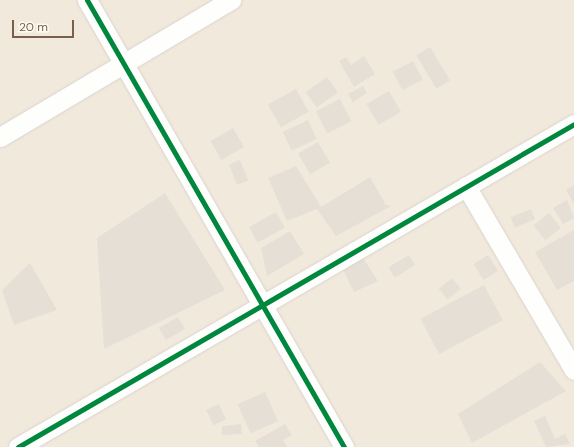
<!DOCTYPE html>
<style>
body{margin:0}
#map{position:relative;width:574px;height:447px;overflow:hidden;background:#f9f6ef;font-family:"DM Sans",sans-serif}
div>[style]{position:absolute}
.residential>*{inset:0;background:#f2e9dd;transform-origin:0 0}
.building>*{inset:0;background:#e6dfd6;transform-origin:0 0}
.roads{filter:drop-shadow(0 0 1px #d9d3cd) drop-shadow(0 0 1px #d9d3cd)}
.street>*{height:19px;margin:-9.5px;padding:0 9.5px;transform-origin:9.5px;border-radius:9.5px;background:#fefefd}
.cycleway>*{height:5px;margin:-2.5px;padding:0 2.5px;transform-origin:2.5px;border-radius:2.5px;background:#00873e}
span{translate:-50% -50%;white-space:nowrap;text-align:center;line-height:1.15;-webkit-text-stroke:3px #fffbf2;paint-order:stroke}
.scale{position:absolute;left:12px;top:20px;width:62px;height:18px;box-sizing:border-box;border:2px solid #7a5f4c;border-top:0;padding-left:5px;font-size:12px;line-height:14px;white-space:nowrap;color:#7a5f4c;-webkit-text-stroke:3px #fffbf2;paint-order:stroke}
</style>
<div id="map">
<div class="residential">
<div style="left:0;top:0;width:574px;height:447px"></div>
</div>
<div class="building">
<div style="left:430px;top:47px;width:39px;height:16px;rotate:59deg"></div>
<div style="clip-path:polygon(364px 56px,375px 74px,354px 87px,339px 61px,346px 57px,351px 65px)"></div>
<div style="left:413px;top:61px;width:21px;height:23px;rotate:62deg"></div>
<div style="left:327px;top:77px;width:19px;height:26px;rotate:55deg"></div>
<div style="clip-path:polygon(363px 86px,367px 93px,353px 102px,348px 94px)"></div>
<div style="left:296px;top:89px;width:26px;height:32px;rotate:61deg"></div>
<div style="left:389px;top:91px;width:24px;height:26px;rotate:60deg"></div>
<div style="left:340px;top:99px;width:25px;height:27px;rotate:63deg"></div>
<div style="left:308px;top:120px;width:21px;height:28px;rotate:65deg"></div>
<div style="left:233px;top:128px;width:22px;height:26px;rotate:60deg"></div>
<div style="left:318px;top:142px;width:24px;height:23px;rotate:60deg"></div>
<div style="left:240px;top:160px;width:22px;height:12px;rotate:68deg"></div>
<div style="clip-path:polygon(296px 166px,321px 207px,370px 177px,386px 205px,391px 206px,336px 236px,317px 209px,287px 221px,268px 178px)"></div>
<div style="clip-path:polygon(574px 185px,574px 204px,566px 190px)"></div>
<div style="clip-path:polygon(165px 193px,225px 290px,104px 349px,97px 238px)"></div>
<div style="clip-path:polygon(567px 200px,574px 218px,563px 224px,553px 208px)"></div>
<div style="left:531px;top:209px;width:11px;height:22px;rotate:68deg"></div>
<div style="left:276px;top:212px;width:18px;height:31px;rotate:61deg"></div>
<div style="left:549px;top:213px;width:19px;height:20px;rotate:51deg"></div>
<div style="clip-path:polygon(574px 230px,574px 281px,557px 290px,535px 252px)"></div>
<div style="clip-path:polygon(290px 231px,304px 254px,267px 276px,261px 248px)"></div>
<div style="left:409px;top:255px;width:12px;height:24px;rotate:59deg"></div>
<div style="left:488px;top:255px;width:19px;height:17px;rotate:58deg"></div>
<div style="clip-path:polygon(363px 258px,378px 281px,354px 292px,342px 268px)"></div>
<div style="clip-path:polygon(30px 263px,57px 310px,14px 325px,2px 290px)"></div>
<div style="left:452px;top:278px;width:14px;height:17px;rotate:51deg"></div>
<div style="left:484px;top:285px;width:40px;height:72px;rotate:62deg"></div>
<div style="left:178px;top:317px;width:14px;height:22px;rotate:60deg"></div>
<div style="clip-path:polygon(540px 362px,566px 391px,472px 443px,458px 414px)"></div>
<div style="left:265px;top:392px;width:32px;height:30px;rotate:66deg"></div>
<div style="left:219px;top:404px;width:17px;height:14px;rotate:66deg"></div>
<div style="clip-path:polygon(545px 416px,555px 439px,565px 434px,570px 444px,546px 447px,534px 421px)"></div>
<div style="clip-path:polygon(241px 424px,242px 434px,222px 435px,222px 426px)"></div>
<div style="clip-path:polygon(285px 424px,292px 435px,283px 440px,287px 447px,259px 447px,255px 441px)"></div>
</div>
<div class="roads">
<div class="street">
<div style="left:87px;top:0;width:516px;rotate:60.1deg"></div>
<div style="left:0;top:137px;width:269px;rotate:-30.7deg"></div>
<div style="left:466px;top:186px;width:213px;rotate:59.6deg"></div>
<div style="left:18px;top:447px;width:643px;rotate:-30.15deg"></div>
</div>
</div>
<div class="cycleway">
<div style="left:87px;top:0;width:516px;rotate:60.1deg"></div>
<div style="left:18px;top:447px;width:643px;rotate:-30.15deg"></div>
</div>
<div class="scale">20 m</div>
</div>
